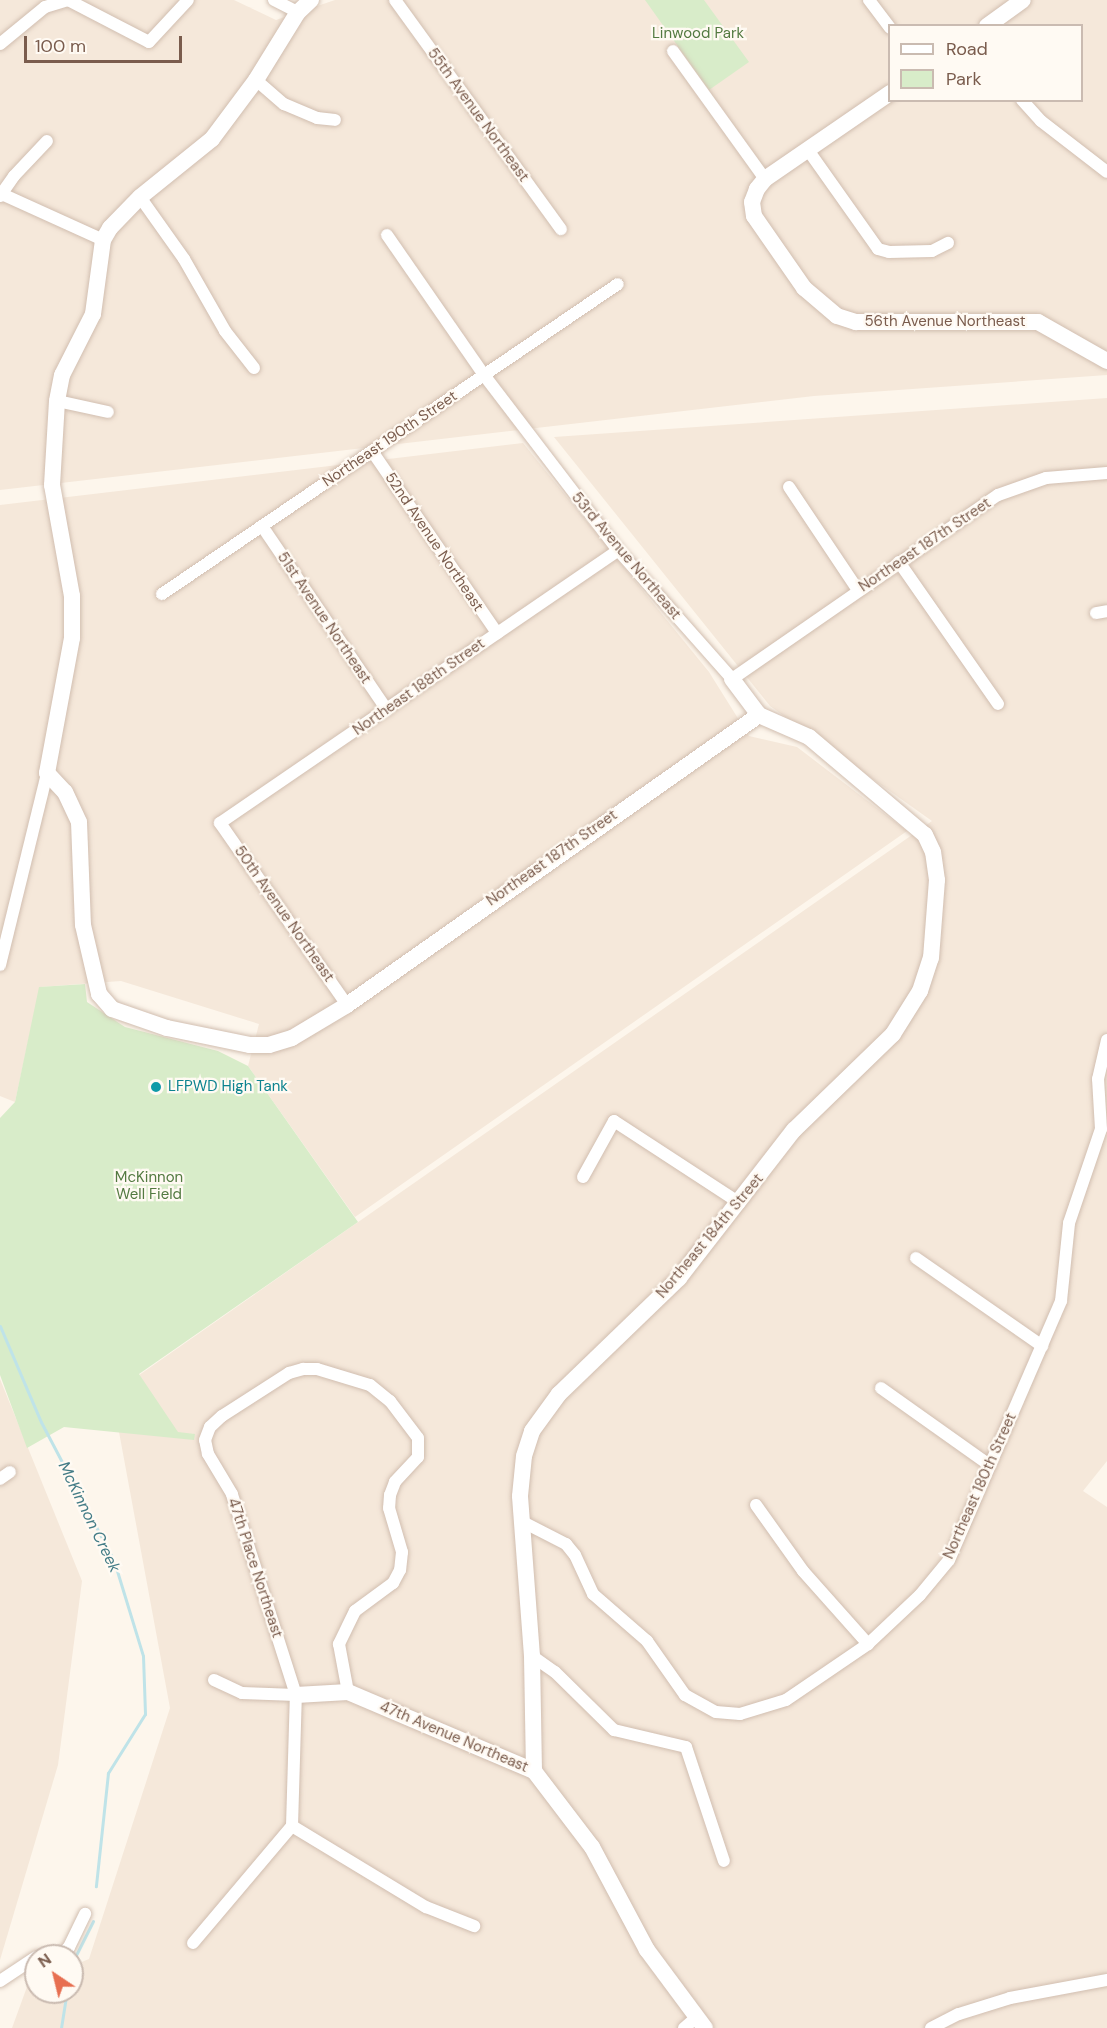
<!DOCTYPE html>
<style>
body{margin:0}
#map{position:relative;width:1107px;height:2028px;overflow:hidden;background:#fdf6ec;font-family:"DM Sans",sans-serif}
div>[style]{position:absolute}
.residential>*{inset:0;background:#f5e8da}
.green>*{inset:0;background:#d8ecc9}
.stream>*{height:3px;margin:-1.5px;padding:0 1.5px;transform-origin:1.5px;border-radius:1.5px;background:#bfe3e8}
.roads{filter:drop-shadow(0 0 2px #d1beb0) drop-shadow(0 0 2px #d1beb0)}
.street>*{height:12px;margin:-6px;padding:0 6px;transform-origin:6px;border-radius:6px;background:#fff}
.secondary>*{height:16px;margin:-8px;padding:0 8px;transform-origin:8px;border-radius:8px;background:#fff}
.dots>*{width:16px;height:16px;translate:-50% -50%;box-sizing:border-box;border:3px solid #fffaf3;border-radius:50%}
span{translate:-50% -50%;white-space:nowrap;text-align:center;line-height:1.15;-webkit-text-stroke:4.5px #fffaf3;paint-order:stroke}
.park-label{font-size:15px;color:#537a41}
.street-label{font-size:15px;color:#7a5c4d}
.culture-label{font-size:15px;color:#0d838f}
.left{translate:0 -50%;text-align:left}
.water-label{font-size:16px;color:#437c86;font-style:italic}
.legend{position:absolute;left:888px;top:24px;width:195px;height:78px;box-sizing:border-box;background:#fffaf3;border:2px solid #cabbb1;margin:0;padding:8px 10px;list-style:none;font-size:18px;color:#7a5c4d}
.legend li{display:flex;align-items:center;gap:12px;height:30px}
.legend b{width:30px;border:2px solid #cabbb1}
.north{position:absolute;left:24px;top:1944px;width:60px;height:60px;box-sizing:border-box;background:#fffaf3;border:2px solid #cabbb1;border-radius:50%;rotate:325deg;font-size:16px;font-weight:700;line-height:24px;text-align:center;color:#7a5c4d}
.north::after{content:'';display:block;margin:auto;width:21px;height:27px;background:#e76f51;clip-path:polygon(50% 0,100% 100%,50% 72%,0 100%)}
.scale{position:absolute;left:24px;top:36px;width:158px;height:27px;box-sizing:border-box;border:3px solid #7a5c4d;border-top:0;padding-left:8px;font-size:18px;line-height:21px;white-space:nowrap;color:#7a5c4d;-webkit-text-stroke:4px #fffaf3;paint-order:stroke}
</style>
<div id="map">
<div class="residential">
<div style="clip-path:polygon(evenodd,0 0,234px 0,276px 20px,335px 0,1107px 0,1107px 375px,814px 396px,0 490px,0 0,890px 26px,1082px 26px,1082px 100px,890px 100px,890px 26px)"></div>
<div style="clip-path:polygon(1107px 398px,1107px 1461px,1083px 1491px,1107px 1507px,1107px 2028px,12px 2028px,28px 1984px,36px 1981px,36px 1992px,72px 1992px,72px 1966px,89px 1959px,170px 1708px,112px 1394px,932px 821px,770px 706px,554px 437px)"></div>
<div style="clip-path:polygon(523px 443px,709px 672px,749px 736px,797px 747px,907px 831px,355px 1217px,248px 1066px,259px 1024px,121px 981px,40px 987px,15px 1102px,0 1096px,0 505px)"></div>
<div style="clip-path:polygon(0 1379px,82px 1581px,58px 1765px,0 1960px)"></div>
</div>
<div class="green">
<div style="clip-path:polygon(645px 0,704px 0,749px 62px,709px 90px)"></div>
<div style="clip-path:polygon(85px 984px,87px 1002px,125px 1027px,218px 1051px,248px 1066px,358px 1222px,139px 1374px,178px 1432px,195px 1434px,194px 1440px,64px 1427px,27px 1448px,0 1375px,0 1118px,15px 1102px,39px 987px)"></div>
</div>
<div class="stream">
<div style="left:0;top:1326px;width:104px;rotate:66.9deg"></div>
<div style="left:41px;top:1422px;width:157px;rotate:62.3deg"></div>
<div style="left:114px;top:1561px;width:99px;rotate:73deg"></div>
<div style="left:143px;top:1656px;width:58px;rotate:88deg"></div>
<div style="left:145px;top:1714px;width:70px;rotate:122.1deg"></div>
<div style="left:108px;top:1773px;width:114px;rotate:96.1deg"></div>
<div style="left:72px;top:1963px;width:47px;rotate:-63.4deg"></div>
<div style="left:61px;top:2028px;width:36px;rotate:-81deg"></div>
</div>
<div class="roads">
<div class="street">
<div style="left:274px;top:0;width:27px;rotate:27deg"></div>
<div style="left:395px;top:0;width:283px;rotate:54.1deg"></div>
<div style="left:869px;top:0;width:35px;rotate:53deg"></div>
<div style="left:0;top:44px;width:58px;rotate:-39.4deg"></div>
<div style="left:45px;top:7px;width:24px;rotate:-17deg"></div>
<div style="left:68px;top:0;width:91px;rotate:27.4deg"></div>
<div style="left:149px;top:42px;width:57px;rotate:-47.1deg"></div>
<div style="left:673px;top:51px;width:158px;rotate:54.3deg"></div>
<div style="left:256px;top:80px;width:37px;rotate:41deg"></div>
<div style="left:284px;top:104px;width:36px;rotate:23deg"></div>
<div style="left:317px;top:118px;width:18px;rotate:6deg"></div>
<div style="left:1022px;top:100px;width:28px;rotate:48deg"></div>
<div style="left:1041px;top:121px;width:83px;rotate:37.7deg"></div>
<div style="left:808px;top:150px;width:121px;rotate:54.7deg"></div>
<div style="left:878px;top:249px;width:11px;rotate:15deg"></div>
<div style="left:889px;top:252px;width:43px;rotate:-1.3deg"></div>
<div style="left:932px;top:251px;width:18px;rotate:-27deg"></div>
<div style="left:4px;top:195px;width:109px;rotate:24.4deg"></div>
<div style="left:0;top:196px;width:24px;rotate:-55deg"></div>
<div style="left:14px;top:176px;width:48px;rotate:-46.7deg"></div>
<div style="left:140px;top:197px;width:76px;rotate:54.6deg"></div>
<div style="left:184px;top:259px;width:83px;rotate:60.3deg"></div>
<div style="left:225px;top:331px;width:47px;rotate:51.9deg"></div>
<div style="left:387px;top:235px;width:170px;rotate:55.3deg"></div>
<div style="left:484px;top:375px;width:220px;rotate:52.6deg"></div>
<div style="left:618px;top:550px;width:172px;rotate:48.5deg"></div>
<div style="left:732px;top:679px;width:323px;rotate:-34.7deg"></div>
<div style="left:998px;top:495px;width:51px;rotate:-19.5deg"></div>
<div style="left:1046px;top:478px;width:61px;rotate:-4.7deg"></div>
<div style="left:57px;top:401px;width:52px;rotate:12.2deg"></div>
<div style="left:372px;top:451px;width:221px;rotate:55.5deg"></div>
<div style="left:789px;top:487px;width:124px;rotate:56.2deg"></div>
<div style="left:262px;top:526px;width:222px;rotate:55.8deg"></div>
<div style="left:899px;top:562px;width:173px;rotate:55.1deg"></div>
<div style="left:162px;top:594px;width:551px;rotate:-34.21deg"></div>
<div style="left:1096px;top:613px;width:11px;rotate:-10deg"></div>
<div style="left:0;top:965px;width:198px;rotate:-76.2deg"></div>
<div style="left:347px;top:1005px;width:222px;rotate:-124.9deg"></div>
<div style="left:220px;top:823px;width:483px;rotate:-34.4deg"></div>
<div style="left:583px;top:1177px;width:64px;rotate:-61deg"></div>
<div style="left:614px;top:1121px;width:150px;rotate:33.1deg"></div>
<div style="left:916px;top:1258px;width:154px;rotate:34.9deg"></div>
<div style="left:881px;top:1388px;width:131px;rotate:35.4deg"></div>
<div style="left:0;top:1479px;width:12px;rotate:-35deg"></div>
<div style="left:756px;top:1505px;width:81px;rotate:54.5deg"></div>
<div style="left:803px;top:1571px;width:98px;rotate:48.3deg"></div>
<div style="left:521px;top:1521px;width:51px;rotate:27.1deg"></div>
<div style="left:566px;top:1544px;width:14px;rotate:51deg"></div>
<div style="left:575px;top:1555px;width:43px;rotate:65.2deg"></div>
<div style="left:593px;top:1594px;width:72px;rotate:41deg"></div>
<div style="left:647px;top:1641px;width:66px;rotate:54.9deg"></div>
<div style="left:685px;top:1695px;width:35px;rotate:29deg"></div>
<div style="left:716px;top:1712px;width:24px;rotate:5deg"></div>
<div style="left:740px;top:1714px;width:48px;rotate:-16.9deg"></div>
<div style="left:786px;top:1700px;width:99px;rotate:-34.3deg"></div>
<div style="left:868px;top:1644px;width:71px;rotate:-43.3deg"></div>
<div style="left:920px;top:1595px;width:45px;rotate:-50.4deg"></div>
<div style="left:949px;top:1560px;width:282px;rotate:-66.6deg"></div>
<div style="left:1061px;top:1301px;width:78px;rotate:-84.1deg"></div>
<div style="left:1069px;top:1223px;width:99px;rotate:-71.2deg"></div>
<div style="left:1101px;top:1129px;width:50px;rotate:-93.4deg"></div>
<div style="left:1098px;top:1079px;width:40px;rotate:-77deg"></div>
<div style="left:532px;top:1656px;width:28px;rotate:35deg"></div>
<div style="left:555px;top:1672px;width:83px;rotate:44.5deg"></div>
<div style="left:614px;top:1730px;width:74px;rotate:13.3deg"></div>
<div style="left:686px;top:1747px;width:120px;rotate:71.6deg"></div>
<div style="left:214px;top:1680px;width:31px;rotate:25deg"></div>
<div style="left:242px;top:1693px;width:54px;rotate:2.1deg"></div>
<div style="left:292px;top:1826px;width:131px;rotate:-88.3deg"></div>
<div style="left:296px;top:1695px;width:211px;rotate:-107.7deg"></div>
<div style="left:232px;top:1494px;width:47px;rotate:-121deg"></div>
<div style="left:208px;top:1454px;width:14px;rotate:-102deg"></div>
<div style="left:205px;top:1440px;width:14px;rotate:-69deg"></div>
<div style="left:210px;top:1427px;width:16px;rotate:-43deg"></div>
<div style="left:222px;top:1416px;width:80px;rotate:-32.7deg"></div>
<div style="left:289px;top:1373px;width:15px;rotate:-16deg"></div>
<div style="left:303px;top:1369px;width:14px"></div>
<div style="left:317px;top:1369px;width:55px;rotate:16.8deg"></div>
<div style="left:370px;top:1385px;width:26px;rotate:39deg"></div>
<div style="left:390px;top:1401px;width:46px;rotate:52.9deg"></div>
<div style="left:418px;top:1438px;width:19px;rotate:90deg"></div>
<div style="left:418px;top:1457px;width:34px;rotate:133deg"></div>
<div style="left:395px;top:1482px;width:14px;rotate:111deg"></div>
<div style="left:390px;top:1495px;width:13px;rotate:94deg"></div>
<div style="left:389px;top:1508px;width:46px;rotate:73.5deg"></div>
<div style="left:402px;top:1552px;width:18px;rotate:96deg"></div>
<div style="left:400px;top:1570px;width:15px;rotate:118deg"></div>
<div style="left:393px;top:1583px;width:47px;rotate:143.6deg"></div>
<div style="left:355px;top:1611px;width:37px;rotate:116deg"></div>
<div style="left:339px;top:1644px;width:49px;rotate:79.4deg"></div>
<div style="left:193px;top:1943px;width:153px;rotate:-49.8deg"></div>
<div style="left:292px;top:1826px;width:157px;rotate:31.2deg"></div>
<div style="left:426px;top:1907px;width:52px;rotate:21.6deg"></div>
<div style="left:39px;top:1956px;width:22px;rotate:-3deg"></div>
<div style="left:61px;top:1955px;width:11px;rotate:-45deg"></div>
<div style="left:69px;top:1947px;width:37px;rotate:-64deg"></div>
<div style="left:0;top:1981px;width:43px;rotate:-33.7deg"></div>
<div style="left:684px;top:2028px;width:16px;rotate:-40deg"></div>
<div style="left:931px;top:2028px;width:31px;rotate:-27deg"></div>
<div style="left:959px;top:2014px;width:53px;rotate:-17.4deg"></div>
<div style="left:1010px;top:1998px;width:99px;rotate:-10.5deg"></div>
</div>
<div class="secondary">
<div style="left:311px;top:0;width:18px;rotate:137deg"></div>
<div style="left:298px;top:12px;width:80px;rotate:121.7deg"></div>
<div style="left:256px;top:80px;width:74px;rotate:126.7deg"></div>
<div style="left:212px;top:139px;width:92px;rotate:141.1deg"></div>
<div style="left:140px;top:197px;width:43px;rotate:134.1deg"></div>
<div style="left:110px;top:228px;width:14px;rotate:120deg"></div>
<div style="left:103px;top:240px;width:75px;rotate:97.7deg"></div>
<div style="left:93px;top:314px;width:68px;rotate:116.9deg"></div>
<div style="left:62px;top:375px;width:26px;rotate:101deg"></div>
<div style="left:57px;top:401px;width:84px;rotate:93.4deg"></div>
<div style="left:52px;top:485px;width:113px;rotate:79.8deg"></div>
<div style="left:72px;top:596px;width:42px;rotate:90deg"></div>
<div style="left:72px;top:638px;width:137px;rotate:100.5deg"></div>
<div style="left:47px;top:773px;width:26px;rotate:47deg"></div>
<div style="left:65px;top:792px;width:33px;rotate:65deg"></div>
<div style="left:79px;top:822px;width:103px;rotate:87.8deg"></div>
<div style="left:83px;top:925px;width:71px;rotate:76.9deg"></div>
<div style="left:99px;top:994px;width:20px;rotate:49deg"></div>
<div style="left:112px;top:1009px;width:58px;rotate:19.1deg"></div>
<div style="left:167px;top:1028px;width:85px;rotate:11.6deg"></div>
<div style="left:250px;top:1045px;width:19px"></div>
<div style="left:269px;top:1045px;width:24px;rotate:-17deg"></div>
<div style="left:292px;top:1038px;width:64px;rotate:-31deg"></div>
<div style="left:347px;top:1005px;width:504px;rotate:-35.14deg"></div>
<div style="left:987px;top:26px;width:44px;rotate:-35.8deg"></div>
<div style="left:890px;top:93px;width:152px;rotate:145.5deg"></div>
<div style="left:765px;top:179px;width:13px;rotate:129deg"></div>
<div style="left:757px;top:189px;width:14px;rotate:111deg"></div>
<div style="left:752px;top:202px;width:14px;rotate:82deg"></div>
<div style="left:754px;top:216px;width:88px;rotate:55.2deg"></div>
<div style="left:804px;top:288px;width:43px;rotate:40.3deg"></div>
<div style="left:837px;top:316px;width:20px;rotate:18deg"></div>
<div style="left:856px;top:322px;width:182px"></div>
<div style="left:1038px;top:322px;width:79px;rotate:29.5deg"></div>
<div style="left:296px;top:1695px;width:52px;rotate:-3.3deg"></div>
<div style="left:348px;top:1692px;width:202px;rotate:23deg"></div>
<div style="left:534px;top:1771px;width:96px;rotate:52.7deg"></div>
<div style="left:592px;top:1847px;width:117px;rotate:61.9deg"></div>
<div style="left:647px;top:1950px;width:97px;rotate:53.4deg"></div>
<div style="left:534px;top:1771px;width:115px;rotate:-91deg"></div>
<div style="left:532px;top:1656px;width:160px;rotate:-94.3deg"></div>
<div style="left:520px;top:1496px;width:40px;rotate:-84.3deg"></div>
<div style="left:524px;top:1456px;width:26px;rotate:-72deg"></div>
<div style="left:532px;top:1431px;width:46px;rotate:-53.9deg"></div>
<div style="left:559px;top:1394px;width:167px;rotate:-44deg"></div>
<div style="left:679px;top:1278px;width:187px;rotate:-52.2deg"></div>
<div style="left:794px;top:1130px;width:138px;rotate:-44.1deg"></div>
<div style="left:893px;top:1034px;width:51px;rotate:-57.9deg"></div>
<div style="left:920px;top:991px;width:35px;rotate:-72deg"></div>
<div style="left:931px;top:958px;width:78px;rotate:-85.6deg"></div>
<div style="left:937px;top:880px;width:28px;rotate:-98deg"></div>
<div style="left:933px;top:852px;width:19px;rotate:-115deg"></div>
<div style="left:925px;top:835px;width:152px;rotate:-139.8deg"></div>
<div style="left:809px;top:737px;width:55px;rotate:-156.3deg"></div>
<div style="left:759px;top:715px;width:45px;rotate:-126.9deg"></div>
</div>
</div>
<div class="dots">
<div style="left:156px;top:1087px;background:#0f9aa8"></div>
</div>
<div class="park-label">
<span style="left:698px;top:34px">Linwood Park</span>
<span style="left:149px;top:1186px">McKinnon<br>Well Field</span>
</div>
<div class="street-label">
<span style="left:478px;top:115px;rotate:54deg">55th Avenue Northeast</span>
<span style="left:945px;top:322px">56th Avenue Northeast</span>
<span style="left:390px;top:439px;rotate:-34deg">Northeast 190th Street</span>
<span style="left:434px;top:542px;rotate:56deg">52nd Avenue Northeast</span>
<span style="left:925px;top:545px;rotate:-34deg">Northeast 187th Street</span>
<span style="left:626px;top:556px;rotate:50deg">53rd Avenue Northeast</span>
<span style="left:324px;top:618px;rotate:56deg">51st Avenue Northeast</span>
<span style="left:419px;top:687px;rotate:-35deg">Northeast 188th Street</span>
<span style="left:552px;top:858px;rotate:-35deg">Northeast 187th Street</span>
<span style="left:284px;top:914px;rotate:55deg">50th Avenue Northeast</span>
<span style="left:710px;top:1236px;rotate:-50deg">Northeast 184th Street</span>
<span style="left:980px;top:1486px;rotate:-66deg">Northeast 180th Street</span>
<span style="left:255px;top:1568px;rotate:72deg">47th Place Northeast</span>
<span style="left:454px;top:1737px;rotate:23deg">47th Avenue Northeast</span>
</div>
<div class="culture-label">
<span class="left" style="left:168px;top:1087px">LFPWD High Tank</span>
</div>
<div class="water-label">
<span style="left:89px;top:1517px;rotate:64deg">McKinnon Creek</span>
</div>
<ul class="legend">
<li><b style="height:8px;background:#fff"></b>Road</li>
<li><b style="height:16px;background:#d8ecc9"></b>Park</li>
</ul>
<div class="north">N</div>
<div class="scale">100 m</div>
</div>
